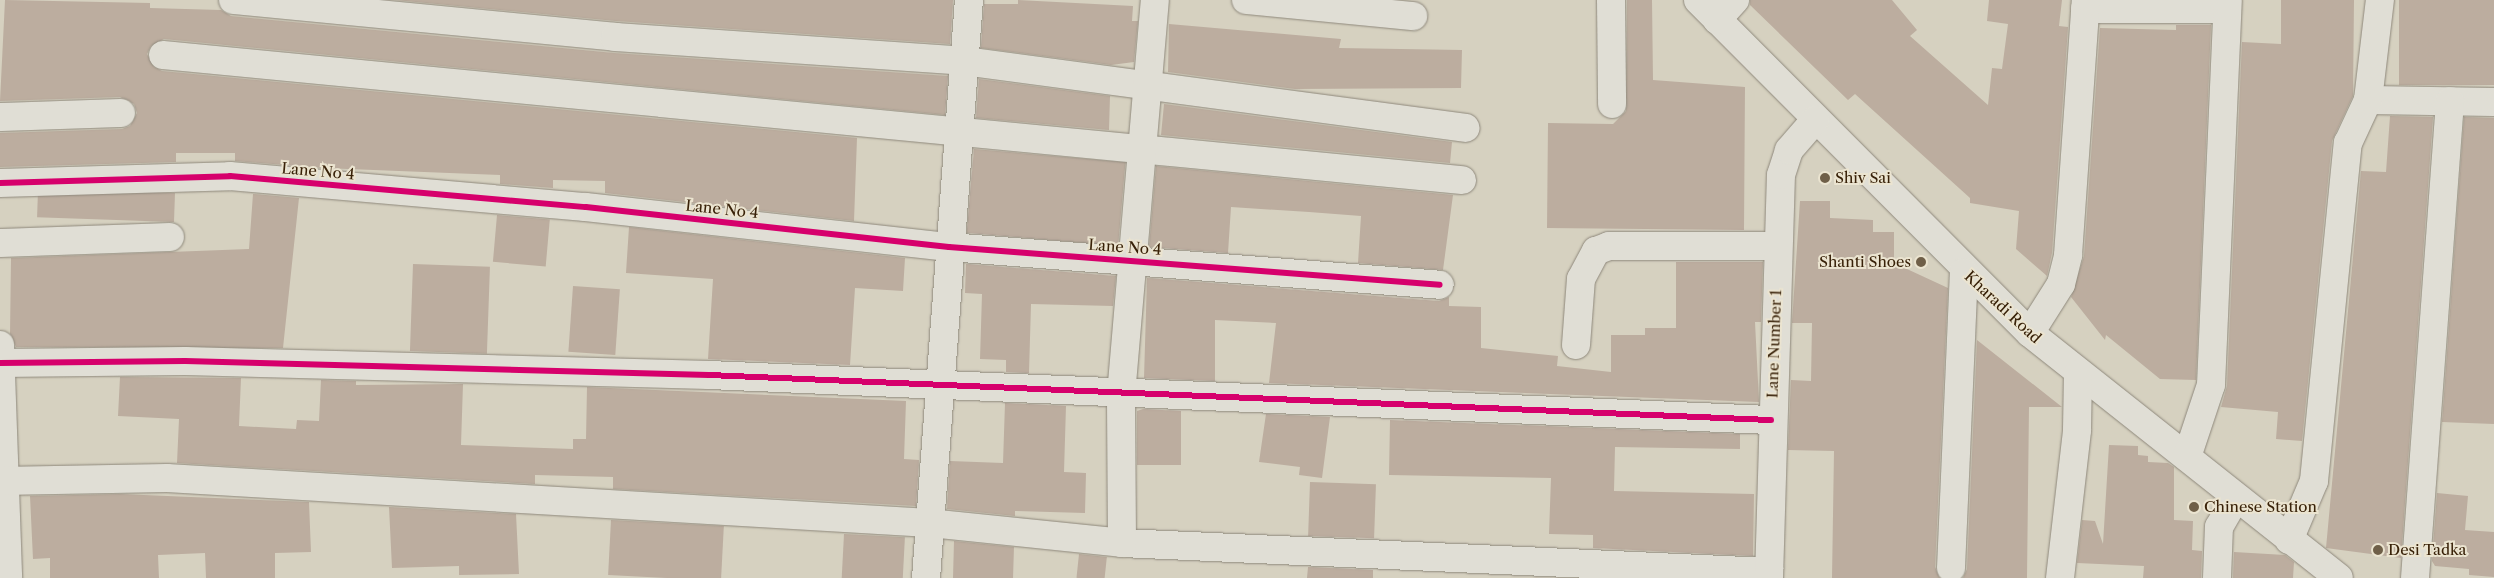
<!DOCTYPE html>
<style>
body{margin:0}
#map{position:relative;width:2494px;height:578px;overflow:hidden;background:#d6d1c0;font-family:"Libre Caslon Text",serif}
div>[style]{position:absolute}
.building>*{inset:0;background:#bcad9f;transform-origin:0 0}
.roads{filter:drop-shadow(0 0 1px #8e887b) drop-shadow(0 0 1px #8e887b)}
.minor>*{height:28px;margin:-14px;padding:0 14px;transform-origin:14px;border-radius:14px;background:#e0ded5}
.cycleway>*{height:6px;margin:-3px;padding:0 3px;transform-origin:3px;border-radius:3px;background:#d6006c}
.dots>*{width:14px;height:14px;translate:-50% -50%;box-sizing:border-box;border:2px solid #ebe4d0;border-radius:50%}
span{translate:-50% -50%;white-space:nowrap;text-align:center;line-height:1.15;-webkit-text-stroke:4px #ebe4d0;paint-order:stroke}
.street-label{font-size:15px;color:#382108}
.poi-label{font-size:15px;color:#382108}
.left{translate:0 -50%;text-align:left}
.right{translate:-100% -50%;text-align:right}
</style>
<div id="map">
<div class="building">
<div style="clip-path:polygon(5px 0,150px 3px,150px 8px,221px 10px,231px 16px,614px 53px,948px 76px,945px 115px,164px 39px,151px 46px,147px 54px,154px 67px,162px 71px,857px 138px,854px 221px,605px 193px,605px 181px,553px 180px,553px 188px,500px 184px,500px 175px,323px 168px,235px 161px,235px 153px,176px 153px,176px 162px,0 167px,0 133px,122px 129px,130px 126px,137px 113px,134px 104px,120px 97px,0 101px)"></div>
<div style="clip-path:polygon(395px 0,953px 0,950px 44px,616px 21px)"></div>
<div style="clip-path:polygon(1018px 0,1133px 6px,1132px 21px,1138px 21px,1134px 62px,1111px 65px,981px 48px,984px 4px,1018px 4px)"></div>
<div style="clip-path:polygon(1627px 0,1652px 0,1653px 80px,1745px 87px,1744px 230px,1547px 228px,1548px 123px,1613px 124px,1626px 111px)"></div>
<div style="clip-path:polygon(1750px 0,1892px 0,1917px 30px,1910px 36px,1988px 105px,1992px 68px,2002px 69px,2008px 24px,1987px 21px,1989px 0,2062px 0,2059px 26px,2068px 27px,2052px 253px,2047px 276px,2016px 249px,2019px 211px,1970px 203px,1970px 198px,1855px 94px,1848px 100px,1750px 5px)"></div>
<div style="clip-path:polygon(2281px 0,2354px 0,2353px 96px,2332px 141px,2302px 441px,2276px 439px,2278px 412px,2221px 407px,2227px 386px,2242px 42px,2281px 44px)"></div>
<div style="left:2399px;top:0;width:95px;height:85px"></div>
<div style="clip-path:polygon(1169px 24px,1341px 39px,1339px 48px,1462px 50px,1461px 88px,1295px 89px,1168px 72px)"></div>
<div style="clip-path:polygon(2176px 25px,2211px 25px,2196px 380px,2160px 379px,2106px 335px,2105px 340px,2071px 297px,2084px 256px,2100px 28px,2176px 30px)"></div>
<div style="clip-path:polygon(979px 79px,1110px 96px,1109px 130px,976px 118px)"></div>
<div style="clip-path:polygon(1164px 104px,1452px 142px,1450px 163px,1161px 135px)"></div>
<div style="clip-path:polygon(2390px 116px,2433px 117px,2401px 558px,2326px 548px,2361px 171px,2386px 172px)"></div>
<div style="clip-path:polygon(2464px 117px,2494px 118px,2494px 424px,2442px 422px)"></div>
<div style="left:974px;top:149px;width:152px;height:84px;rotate:5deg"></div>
<div style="clip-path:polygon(1156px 166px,1453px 195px,1443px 270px,1358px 263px,1361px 216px,1309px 212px,1231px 207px,1228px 253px,1149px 247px)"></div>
<div style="left:175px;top:193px;width:29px;height:137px;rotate:92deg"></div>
<div style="clip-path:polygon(253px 194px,299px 198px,283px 348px,16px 347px,10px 334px,11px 258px,249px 249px)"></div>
<div style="clip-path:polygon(1800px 201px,1830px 201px,1830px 218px,1873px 220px,1873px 232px,1894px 232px,1894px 263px,1948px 288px,1935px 567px,1940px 578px,1832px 578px,1834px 451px,1788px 450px,1791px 380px,1811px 381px,1812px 323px,1792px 323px)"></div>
<div style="left:497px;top:215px;width:53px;height:47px;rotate:5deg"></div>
<div style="clip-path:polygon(629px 227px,905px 258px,903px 291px,855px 288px,850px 365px,708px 359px,713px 279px,626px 273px)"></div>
<div style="clip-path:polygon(1676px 262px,1763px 262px,1761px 322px,1755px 322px,1759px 402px,1269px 383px,1276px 323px,1215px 320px,1215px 381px,1144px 378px,1147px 278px,1439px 301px,1449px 297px,1449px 306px,1481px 307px,1481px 348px,1558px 356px,1557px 366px,1611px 372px,1611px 335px,1645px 335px,1645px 328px,1676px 328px)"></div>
<div style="left:413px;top:264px;width:77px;height:87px;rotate:2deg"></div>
<div style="clip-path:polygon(966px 264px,1116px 276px,1113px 306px,1031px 304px,1029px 373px,1006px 372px,1006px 360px,980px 359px,982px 294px,965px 293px)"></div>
<div style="left:573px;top:286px;width:47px;height:66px;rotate:4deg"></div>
<div style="clip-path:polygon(1977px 340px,2062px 407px,2029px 407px,2027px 578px,1963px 578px,1967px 569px)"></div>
<div style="clip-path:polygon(120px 377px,241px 378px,239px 426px,296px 429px,297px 420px,319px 421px,321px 380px,356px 381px,356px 385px,463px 384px,461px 445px,573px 449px,573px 439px,586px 439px,587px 387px,906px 401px,904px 459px,919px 460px,916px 506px,613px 489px,613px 477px,535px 475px,535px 484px,177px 463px,179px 419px,118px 416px)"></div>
<div style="clip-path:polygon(1005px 403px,1066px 406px,1064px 472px,1086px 473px,1085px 513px,1015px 511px,1015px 516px,947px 509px,950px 461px,1003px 463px)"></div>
<div style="clip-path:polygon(1143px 409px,1181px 411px,1181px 465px,1137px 465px,1137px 411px)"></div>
<div style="clip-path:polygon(1266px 414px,1330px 417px,1322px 478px,1299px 475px,1300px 467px,1259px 462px)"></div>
<div style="clip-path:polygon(1390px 420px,1740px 434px,1740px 449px,1615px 447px,1614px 491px,1754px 494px,1753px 556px,1593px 548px,1593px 535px,1549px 534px,1551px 478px,1389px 475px)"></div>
<div style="clip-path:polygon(2109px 445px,2138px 446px,2138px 455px,2148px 456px,2148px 462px,2168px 463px,2174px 467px,2174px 520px,2193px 521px,2192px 550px,2202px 551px,2201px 578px,2143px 578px,2144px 566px,2077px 563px,2082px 520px,2095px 521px,2103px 544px)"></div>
<div style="left:1310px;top:482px;width:66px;height:54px;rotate:2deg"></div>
<div style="clip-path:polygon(2437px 493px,2468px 496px,2465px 530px,2494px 532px,2494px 577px,2469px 575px,2469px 569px,2435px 566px,2432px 561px)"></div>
<div style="clip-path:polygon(120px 494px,309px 502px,311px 552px,275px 553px,275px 578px,206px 578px,205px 553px,158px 555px,159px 578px,50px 578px,50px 558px,33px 559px,30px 496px)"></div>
<div style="clip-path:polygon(389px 507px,516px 514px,519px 574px,459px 575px,459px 566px,392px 568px)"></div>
<div style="left:611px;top:520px;width:113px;height:55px;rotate:3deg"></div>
<div style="left:844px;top:534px;width:61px;height:44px;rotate:3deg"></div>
<div style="clip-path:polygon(954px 541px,1014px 547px,1013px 578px,953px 578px)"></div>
<div style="clip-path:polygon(2234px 552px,2285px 555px,2294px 562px,2293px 578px,2233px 578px)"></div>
<div style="left:1079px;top:554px;width:28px;height:24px;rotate:6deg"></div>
<div style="clip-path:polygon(1308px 567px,1373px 570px,1373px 578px,1307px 578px)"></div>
</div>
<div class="roads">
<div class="minor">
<div style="left:233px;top:0;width:384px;rotate:5.5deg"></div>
<div style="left:615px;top:37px;width:350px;rotate:3.9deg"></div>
<div style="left:964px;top:61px;width:506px;rotate:7.6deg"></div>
<div style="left:1246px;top:0;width:168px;rotate:5.5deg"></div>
<div style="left:1611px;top:0;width:104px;rotate:89.4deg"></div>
<div style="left:1698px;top:0;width:470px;rotate:45.1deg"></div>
<div style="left:2030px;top:333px;width:394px;rotate:38.4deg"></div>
<div style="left:2085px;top:9px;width:142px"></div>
<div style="left:1717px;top:20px;width:27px;rotate:-48deg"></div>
<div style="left:163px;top:55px;width:1305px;rotate:5.5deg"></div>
<div style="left:2368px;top:100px;width:126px;rotate:0.9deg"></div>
<div style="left:0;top:117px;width:121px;rotate:-1.9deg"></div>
<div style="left:0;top:183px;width:230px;rotate:-1.7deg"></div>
<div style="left:230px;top:176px;width:357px;rotate:5deg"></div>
<div style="left:586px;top:207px;width:365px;rotate:6.3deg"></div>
<div style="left:949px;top:247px;width:492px;rotate:4.4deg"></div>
<div style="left:0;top:243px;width:170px;rotate:-2deg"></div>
<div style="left:2030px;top:333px;width:58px;rotate:-57.7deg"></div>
<div style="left:2061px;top:284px;width:30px;rotate:-76deg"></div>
<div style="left:2068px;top:255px;width:256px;rotate:-86deg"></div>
<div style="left:0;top:345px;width:233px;rotate:88deg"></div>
<div style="left:1576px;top:345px;width:66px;rotate:-85.7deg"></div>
<div style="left:1581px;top:279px;width:32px;rotate:-62deg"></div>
<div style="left:1596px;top:251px;width:14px;rotate:-21deg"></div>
<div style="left:1609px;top:246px;width:169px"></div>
<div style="left:0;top:363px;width:185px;rotate:-0.6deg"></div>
<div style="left:185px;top:361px;width:524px;rotate:1.53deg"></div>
<div style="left:709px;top:375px;width:1063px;rotate:2.43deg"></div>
<div style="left:2187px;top:457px;width:76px;rotate:-71.6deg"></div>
<div style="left:2211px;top:385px;width:385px;rotate:-87.5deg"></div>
<div style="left:0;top:481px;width:167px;rotate:-1deg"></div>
<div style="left:167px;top:478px;width:764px;rotate:3.38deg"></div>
<div style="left:930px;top:523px;width:193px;rotate:5.9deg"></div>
<div style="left:1122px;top:543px;width:648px;rotate:2.57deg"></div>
<div style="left:2289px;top:540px;width:64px;rotate:-67deg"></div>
<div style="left:2314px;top:481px;width:340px;rotate:-84.3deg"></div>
<div style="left:2348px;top:143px;width:47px;rotate:-65.1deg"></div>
<div style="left:2368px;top:100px;width:101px;rotate:-83.2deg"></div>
<div style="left:1122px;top:543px;width:148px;rotate:-90.4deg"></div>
<div style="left:1121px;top:395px;width:396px;rotate:-85.1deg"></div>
<div style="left:1951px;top:568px;width:296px;rotate:-87.5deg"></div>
<div style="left:926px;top:578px;width:580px;rotate:-85.75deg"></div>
<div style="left:1769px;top:578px;width:403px;rotate:-88.3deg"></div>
<div style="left:1781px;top:175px;width:26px;rotate:-72deg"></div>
<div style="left:1789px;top:150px;width:40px;rotate:-49deg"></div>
<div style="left:2060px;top:578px;width:149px;rotate:-83.4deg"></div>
<div style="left:2077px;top:430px;width:56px;rotate:-89deg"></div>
<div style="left:2217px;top:578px;width:51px;rotate:-87.8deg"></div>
<div style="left:2219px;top:527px;width:34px;rotate:-60deg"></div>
<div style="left:2415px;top:578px;width:478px;rotate:-85.8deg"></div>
</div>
</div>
<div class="cycleway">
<div style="left:0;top:183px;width:230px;rotate:-1.7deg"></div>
<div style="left:230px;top:176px;width:357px;rotate:5deg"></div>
<div style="left:586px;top:207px;width:365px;rotate:6.3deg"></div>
<div style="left:949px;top:247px;width:492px;rotate:4.4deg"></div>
<div style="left:0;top:363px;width:185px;rotate:-0.6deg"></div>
<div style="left:185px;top:361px;width:524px;rotate:1.53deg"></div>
<div style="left:709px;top:375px;width:1063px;rotate:2.43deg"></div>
</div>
<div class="dots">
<div style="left:1825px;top:178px;background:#6f5f48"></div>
<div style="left:1921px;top:262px;background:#6f5f48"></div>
<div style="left:2194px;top:507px;background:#6f5f48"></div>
<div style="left:2378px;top:550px;background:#6f5f48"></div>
</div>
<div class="street-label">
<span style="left:318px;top:171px;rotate:5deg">Lane No 4</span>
<span style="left:722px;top:209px;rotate:6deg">Lane No 4</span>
<span style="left:1125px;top:247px;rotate:4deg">Lane No 4</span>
<span style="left:2003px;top:307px;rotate:43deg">Kharadi Road</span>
<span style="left:1774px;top:344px;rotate:-88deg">Lane Number 1</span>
</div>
<div class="poi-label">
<span class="left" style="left:1835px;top:178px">Shiv Sai</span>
<span class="right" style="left:1911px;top:262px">Shanti Shoes</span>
<span class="left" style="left:2204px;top:507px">Chinese Station</span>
<span class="left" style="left:2388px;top:550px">Desi Tadka</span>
</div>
</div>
